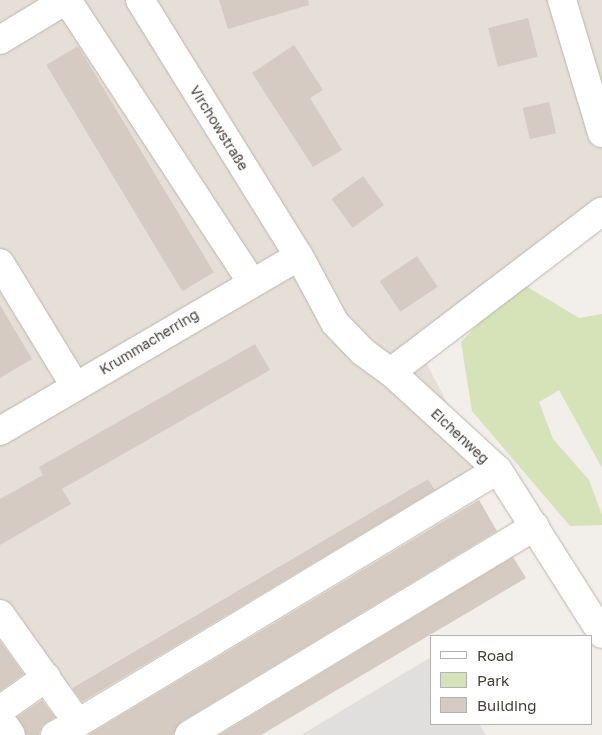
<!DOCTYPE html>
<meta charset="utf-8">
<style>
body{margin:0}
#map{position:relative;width:602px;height:735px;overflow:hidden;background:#f2eee9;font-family:"Golos Text",sans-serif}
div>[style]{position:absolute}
.residential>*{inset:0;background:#e6dfd8}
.green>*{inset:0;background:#d6e2b7}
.parking>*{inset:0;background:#e1dfdd}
.building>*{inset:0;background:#d6cbc3;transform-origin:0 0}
.roads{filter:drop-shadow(0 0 1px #bdb4ad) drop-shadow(0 0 1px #bdb4ad)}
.minor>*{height:28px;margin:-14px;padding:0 14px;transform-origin:14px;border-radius:14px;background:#fff}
span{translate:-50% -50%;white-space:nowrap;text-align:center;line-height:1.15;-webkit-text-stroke:4px #fff;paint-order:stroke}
.street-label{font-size:14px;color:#453e38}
.legend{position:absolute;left:430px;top:635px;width:162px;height:90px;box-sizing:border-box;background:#fff;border:1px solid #b5b2af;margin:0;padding:6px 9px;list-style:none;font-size:15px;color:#453e38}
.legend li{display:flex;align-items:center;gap:10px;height:25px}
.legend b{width:25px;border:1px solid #b5b2af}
</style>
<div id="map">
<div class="residential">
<div style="clip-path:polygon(0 0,602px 0,602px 198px,418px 347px,481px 468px,440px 498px,428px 479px,73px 687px,47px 677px,0 613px)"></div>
</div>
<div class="green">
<div style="clip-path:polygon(519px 282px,579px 318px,602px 314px,602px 468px,559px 390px,539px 402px,553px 439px,589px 480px,602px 515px,602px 525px,570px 526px,472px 411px,461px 342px)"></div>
</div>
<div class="parking">
<div style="clip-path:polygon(431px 657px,431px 724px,479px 724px,486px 735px,301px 735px)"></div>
</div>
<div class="building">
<div style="clip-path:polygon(219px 0,308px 0,309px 5px,228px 29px)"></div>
<div style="left:528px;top:18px;width:40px;height:41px;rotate:76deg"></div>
<div style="clip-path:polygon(294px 45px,323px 90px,310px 98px,342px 150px,313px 167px,252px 73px)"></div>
<div style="left:78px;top:46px;width:264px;height:37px;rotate:59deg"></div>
<div style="left:549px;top:102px;width:32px;height:27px;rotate:77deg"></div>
<div style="left:363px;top:176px;width:36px;height:39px;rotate:54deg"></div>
<div style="left:417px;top:256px;width:37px;height:45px;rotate:56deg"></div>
<div style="clip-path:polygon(0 305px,32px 359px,0 378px)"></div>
<div style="clip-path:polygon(255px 344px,270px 370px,62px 489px,71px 504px,0 545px,0 499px,43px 475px,39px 467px)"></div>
<div style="clip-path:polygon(428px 479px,435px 490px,82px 702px,72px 688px)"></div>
<div style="clip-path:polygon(479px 500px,497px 531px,181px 722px,173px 735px,88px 735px)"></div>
<div style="clip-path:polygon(513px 557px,526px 578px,261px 735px,219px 735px)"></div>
<div style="clip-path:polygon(0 641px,24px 674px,0 691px)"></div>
<div style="clip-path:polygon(42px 700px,55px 717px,42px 726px,39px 735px,26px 735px,17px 717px)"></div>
</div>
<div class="roads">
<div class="minor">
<div style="left:67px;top:0;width:336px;rotate:56.8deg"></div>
<div style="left:140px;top:0;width:301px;rotate:58.2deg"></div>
<div style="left:299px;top:256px;width:76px;rotate:61.8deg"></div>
<div style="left:335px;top:323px;width:40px;rotate:46deg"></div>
<div style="left:363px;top:352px;width:34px;rotate:36deg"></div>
<div style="left:391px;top:372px;width:145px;rotate:42.5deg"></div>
<div style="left:498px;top:470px;width:194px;rotate:57.6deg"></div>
<div style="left:562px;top:0;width:139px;rotate:73.3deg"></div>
<div style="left:0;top:40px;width:77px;rotate:-31.2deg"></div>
<div style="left:0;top:263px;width:144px;rotate:58.6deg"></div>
<div style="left:391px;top:372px;width:265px;rotate:-37.3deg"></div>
<div style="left:0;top:431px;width:346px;rotate:-30.3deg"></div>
<div style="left:0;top:614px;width:134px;rotate:54.4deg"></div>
<div style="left:78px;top:723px;width:490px;rotate:-31.1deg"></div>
<div style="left:0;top:710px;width:57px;rotate:-35.1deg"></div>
<div style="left:0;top:719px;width:19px;rotate:55deg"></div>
<div style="left:55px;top:735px;width:26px;rotate:-28deg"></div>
<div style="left:189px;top:735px;width:404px;rotate:-31.1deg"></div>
</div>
</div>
<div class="street-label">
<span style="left:219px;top:128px;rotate:58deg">Virchowstraße</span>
<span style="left:149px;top:342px;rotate:-31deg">Krummacherring</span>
<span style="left:460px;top:436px;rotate:43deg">Eichenweg</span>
</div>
<ul class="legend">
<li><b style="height:6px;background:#fff"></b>Road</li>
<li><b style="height:14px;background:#d6e2b7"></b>Park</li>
<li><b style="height:14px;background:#d6cbc3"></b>Building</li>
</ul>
</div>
